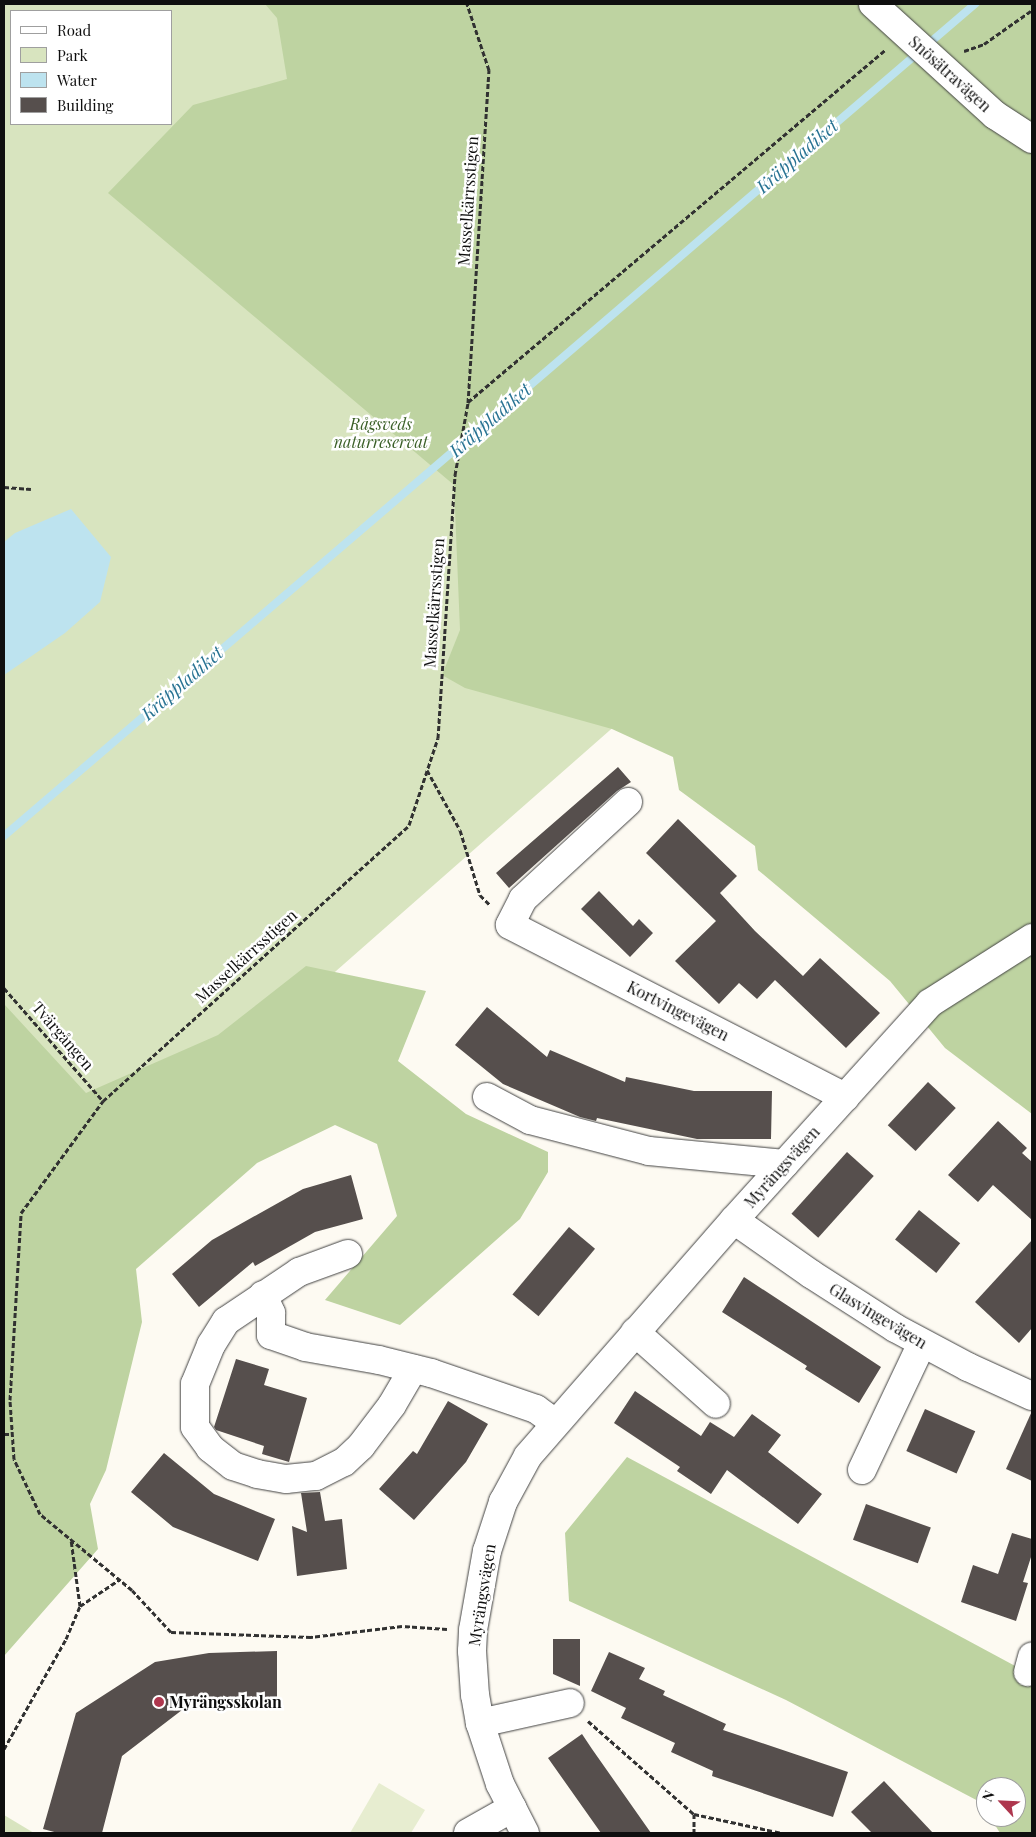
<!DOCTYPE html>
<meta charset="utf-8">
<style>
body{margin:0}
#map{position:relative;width:1036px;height:1837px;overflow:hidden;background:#fdfaf2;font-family:"Playfair Display",serif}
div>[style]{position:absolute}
.green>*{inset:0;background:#d8e4bf}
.forest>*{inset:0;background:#bed3a1}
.pitch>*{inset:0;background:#e7edd0}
.water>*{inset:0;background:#bde3ef}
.stream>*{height:8px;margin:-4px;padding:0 4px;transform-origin:4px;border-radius:4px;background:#bde3ef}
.building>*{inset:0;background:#564f4d;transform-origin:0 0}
.path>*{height:3px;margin-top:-1.5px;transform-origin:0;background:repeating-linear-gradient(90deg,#313131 0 5px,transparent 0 7.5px)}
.roads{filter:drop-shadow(0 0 1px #424242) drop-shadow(0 0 1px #424242)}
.minor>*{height:28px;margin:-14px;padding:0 14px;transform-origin:14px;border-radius:14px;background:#fff}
.dots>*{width:14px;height:14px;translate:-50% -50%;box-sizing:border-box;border:2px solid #fff;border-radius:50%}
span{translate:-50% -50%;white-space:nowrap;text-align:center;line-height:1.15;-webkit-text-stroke:5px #fff;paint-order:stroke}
.street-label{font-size:16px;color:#0f0f0f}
.park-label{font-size:16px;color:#3a5f27;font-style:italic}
.poi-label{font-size:16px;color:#0f0f0f;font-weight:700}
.left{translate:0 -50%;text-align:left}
.water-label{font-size:18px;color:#277292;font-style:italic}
.frame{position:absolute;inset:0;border:5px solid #0f0f0f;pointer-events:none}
.legend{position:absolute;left:10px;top:10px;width:162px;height:115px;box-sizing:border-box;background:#fff;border:1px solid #9f9f9f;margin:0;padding:6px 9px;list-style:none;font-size:15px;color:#0f0f0f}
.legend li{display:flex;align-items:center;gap:10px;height:25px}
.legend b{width:25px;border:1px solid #9f9f9f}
.north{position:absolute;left:976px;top:1777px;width:50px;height:50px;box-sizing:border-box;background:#fff;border:1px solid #9f9f9f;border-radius:50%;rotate:295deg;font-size:14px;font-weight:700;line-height:20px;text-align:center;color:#0f0f0f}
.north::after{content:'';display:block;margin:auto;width:18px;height:22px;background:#ae374e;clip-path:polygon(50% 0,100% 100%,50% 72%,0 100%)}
</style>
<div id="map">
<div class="green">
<div style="clip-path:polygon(evenodd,4px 4px,1032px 4px,1032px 359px,4px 1263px,4px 4px,11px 11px,171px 11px,171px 124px,11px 124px,11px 11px)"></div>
<div style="clip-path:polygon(4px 1815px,34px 1833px,4px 1833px)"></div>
</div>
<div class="forest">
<div style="clip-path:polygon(265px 4px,1032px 4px,1032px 1114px,945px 1048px,890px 981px,758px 870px,755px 846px,679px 790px,673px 757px,612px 729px,465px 688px,442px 675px,460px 630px,454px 485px,108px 193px,193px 105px,287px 79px,277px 18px)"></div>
<div style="clip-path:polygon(306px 966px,426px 991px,398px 1061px,466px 1114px,548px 1152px,548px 1172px,520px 1219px,400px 1325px,325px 1300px,397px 1216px,377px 1144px,335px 1125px,257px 1163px,136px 1269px,142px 1322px,106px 1470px,90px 1504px,98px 1549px,4px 1656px,4px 1004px,86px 1093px,218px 1035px)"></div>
<div style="clip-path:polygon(627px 1457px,1032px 1675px,1032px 1833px,1000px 1833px,990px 1817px,1016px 1817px,1016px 1787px,986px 1787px,986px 1810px,982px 1803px,786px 1700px,569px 1601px,565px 1533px)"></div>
</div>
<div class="pitch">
<div style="clip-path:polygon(379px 1783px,425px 1810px,411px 1833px,350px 1833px)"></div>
</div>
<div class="water">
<div style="clip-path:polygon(71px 509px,111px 557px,100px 602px,65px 633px,4px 675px,4px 542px,15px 533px)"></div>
</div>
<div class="stream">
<div style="left:4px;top:836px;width:1279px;rotate:-40.59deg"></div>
</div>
<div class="building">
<div style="clip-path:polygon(618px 767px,631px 782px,617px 791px,509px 888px,496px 873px)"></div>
<div style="clip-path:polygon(678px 819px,737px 876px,720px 893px,755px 931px,803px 976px,820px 958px,880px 1013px,846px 1048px,775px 980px,757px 999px,739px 983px,719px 1004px,675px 961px,716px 921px,646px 853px)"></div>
<div style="clip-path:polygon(599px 891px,633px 926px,639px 919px,653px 933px,630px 957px,581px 909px)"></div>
<div style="clip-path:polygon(487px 1007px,547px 1057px,550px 1050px,625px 1082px,626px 1077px,694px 1091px,772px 1091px,771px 1139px,697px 1139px,597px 1118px,596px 1121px,580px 1117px,503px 1084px,455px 1045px)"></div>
<div style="left:928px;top:1082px;width:38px;height:59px;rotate:43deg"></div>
<div style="clip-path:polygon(998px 1121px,1027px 1148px,1022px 1153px,1032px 1162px,1032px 1220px,993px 1185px,978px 1202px,948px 1175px)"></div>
<div style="left:847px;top:1152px;width:36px;height:83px;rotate:42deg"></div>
<div style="clip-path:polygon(351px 1175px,363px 1219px,315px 1232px,255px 1266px,253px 1262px,199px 1307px,172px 1274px,212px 1240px,303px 1189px)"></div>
<div style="left:919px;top:1210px;width:53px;height:38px;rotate:39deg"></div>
<div style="left:569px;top:1227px;width:34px;height:88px;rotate:40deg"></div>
<div style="clip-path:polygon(1032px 1240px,1032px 1328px,1019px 1343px,975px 1302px)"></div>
<div style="clip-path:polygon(744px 1277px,881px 1367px,859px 1403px,805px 1369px,807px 1366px,722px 1312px)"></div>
<div style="clip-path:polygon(236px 1359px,269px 1369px,264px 1385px,307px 1398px,289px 1462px,262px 1454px,264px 1446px,216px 1430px,214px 1427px)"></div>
<div style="clip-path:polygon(635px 1391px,701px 1436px,710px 1422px,734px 1437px,752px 1414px,781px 1435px,768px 1452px,822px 1494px,798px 1524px,727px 1470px,711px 1494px,677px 1471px,680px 1467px,614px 1423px)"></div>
<div style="clip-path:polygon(448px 1401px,488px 1424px,466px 1462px,414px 1520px,379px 1489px,413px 1451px,417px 1454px)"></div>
<div style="left:925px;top:1409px;width:55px;height:46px;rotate:24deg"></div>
<div style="clip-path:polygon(1032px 1411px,1032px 1481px,1006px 1469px)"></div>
<div style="clip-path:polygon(164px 1453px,214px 1494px,275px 1519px,258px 1561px,173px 1527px,131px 1492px)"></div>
<div style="clip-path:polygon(320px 1492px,325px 1521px,342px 1519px,347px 1569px,297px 1576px,292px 1526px,307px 1532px,301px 1493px)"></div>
<div style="left:866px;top:1504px;width:69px;height:38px;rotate:20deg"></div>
<div style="clip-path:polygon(1012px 1533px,1032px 1539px,1032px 1554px,1023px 1582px,1028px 1583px,1016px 1621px,961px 1602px,973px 1565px,998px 1574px)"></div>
<div style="clip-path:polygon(553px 1639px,580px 1639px,580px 1686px,553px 1674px)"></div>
<div style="clip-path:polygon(277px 1651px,277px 1705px,182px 1710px,122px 1756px,102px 1833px,58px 1833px,43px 1829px,76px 1713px,155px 1662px,209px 1653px)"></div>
<div style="clip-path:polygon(609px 1652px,645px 1668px,639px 1679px,665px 1691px,663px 1695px,726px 1724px,723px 1730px,848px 1772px,833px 1817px,712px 1776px,713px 1771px,671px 1752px,675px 1743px,621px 1718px,626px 1708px,591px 1691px)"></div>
<div style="clip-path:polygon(582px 1734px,592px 1749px,651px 1833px,601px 1833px,548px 1758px)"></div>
<div style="clip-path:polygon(884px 1781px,933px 1833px,872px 1833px,851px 1812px)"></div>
</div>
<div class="path">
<div style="left:964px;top:51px;width:21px;rotate:-19deg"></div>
<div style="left:984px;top:44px;width:59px;rotate:-35.3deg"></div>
<div style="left:468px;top:402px;width:546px;rotate:-40.17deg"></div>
<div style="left:4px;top:487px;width:27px;rotate:4deg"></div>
<div style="left:427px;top:770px;width:68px;rotate:61.2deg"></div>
<div style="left:460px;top:830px;width:68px;rotate:72.9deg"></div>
<div style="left:480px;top:895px;width:14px;rotate:45deg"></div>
<div style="left:4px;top:988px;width:150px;rotate:48.8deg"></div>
<div style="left:4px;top:1434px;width:8px"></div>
<div style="left:80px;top:1606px;width:48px;rotate:-34deg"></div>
<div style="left:447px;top:1629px;width:45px;rotate:-176.2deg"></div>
<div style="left:402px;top:1626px;width:92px;rotate:173.1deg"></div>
<div style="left:311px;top:1637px;width:140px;rotate:-178deg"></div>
<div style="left:171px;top:1632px;width:57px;rotate:-132.9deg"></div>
<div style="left:132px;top:1590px;width:119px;rotate:-140.4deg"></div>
<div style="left:40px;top:1514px;width:61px;rotate:-115.3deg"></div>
<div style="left:14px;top:1459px;width:59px;rotate:-93.9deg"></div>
<div style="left:10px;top:1400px;width:187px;rotate:-86.6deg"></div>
<div style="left:21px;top:1213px;width:139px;rotate:-53.8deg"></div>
<div style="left:103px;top:1101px;width:412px;rotate:-42deg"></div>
<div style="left:409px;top:825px;width:92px;rotate:-71.6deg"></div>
<div style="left:438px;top:738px;width:264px;rotate:-86.3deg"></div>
<div style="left:455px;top:475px;width:73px;rotate:-79.8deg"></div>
<div style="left:468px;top:403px;width:334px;rotate:-86.4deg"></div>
<div style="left:489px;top:70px;width:70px;rotate:-108.4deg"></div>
<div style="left:588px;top:1721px;width:141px;rotate:41.3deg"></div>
<div style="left:694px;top:1814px;width:90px;rotate:12.2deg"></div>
<div style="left:4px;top:1749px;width:126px;rotate:-60.6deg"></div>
<div style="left:66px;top:1639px;width:36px;rotate:-67deg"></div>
<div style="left:80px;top:1606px;width:68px;rotate:-97.7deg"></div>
<div style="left:694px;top:1814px;width:19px;rotate:90deg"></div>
<div style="left:214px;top:1833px;width:15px"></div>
</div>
<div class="roads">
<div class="minor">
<div style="left:873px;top:4px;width:165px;rotate:42.3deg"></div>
<div style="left:995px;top:115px;width:44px;rotate:33deg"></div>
<div style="left:628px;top:802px;width:143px;rotate:137.3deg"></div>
<div style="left:523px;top:899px;width:29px;rotate:117deg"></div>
<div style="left:510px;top:925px;width:377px;rotate:27.2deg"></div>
<div style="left:487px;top:1097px;width:49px;rotate:28.1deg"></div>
<div style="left:530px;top:1120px;width:123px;rotate:14.6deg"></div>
<div style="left:649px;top:1151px;width:136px;rotate:5.5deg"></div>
<div style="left:734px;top:1220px;width:94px;rotate:35deg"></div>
<div style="left:811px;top:1274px;width:100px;rotate:32.7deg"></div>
<div style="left:895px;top:1328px;width:83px;rotate:28.1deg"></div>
<div style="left:968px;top:1367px;width:70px;rotate:24.4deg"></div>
<div style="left:348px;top:1254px;width:52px;rotate:159.8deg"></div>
<div style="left:299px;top:1272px;width:88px;rotate:146.1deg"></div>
<div style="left:226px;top:1321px;width:28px;rotate:122deg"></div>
<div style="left:211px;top:1345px;width:42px;rotate:112.3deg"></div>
<div style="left:195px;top:1384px;width:43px;rotate:90deg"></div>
<div style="left:195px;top:1427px;width:26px;rotate:54deg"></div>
<div style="left:210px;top:1448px;width:29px;rotate:38deg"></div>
<div style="left:233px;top:1466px;width:25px;rotate:18deg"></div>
<div style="left:257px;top:1474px;width:29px;rotate:10deg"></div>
<div style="left:286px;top:1479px;width:30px;rotate:-6deg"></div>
<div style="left:316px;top:1476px;width:31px;rotate:-27deg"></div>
<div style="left:344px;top:1462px;width:23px;rotate:-43deg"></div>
<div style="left:361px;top:1446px;width:51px;rotate:-52.9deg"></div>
<div style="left:392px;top:1405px;width:42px;rotate:-59.7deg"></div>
<div style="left:263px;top:1295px;width:20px;rotate:66deg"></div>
<div style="left:271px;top:1313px;width:22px;rotate:90deg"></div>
<div style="left:271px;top:1335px;width:36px;rotate:19deg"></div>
<div style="left:305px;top:1347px;width:75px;rotate:10deg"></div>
<div style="left:379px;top:1360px;width:54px;rotate:14deg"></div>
<div style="left:431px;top:1373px;width:111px;rotate:18.9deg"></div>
<div style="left:536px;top:1409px;width:24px;rotate:36deg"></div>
<div style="left:635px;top:1332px;width:108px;rotate:41.6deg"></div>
<div style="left:862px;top:1470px;width:140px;rotate:-64.7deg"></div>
<div style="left:1028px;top:1672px;width:16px;rotate:-75deg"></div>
<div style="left:480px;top:1723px;width:92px;rotate:-12.5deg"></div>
<div style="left:468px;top:1833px;width:51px;rotate:-29.6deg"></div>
<div style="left:525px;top:1833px;width:55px;rotate:-117deg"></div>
<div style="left:500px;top:1784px;width:64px;rotate:-108.2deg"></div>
<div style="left:480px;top:1723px;width:28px;rotate:-100deg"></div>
<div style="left:475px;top:1695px;width:44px;rotate:-93.9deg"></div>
<div style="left:472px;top:1651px;width:21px;rotate:-87deg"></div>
<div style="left:473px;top:1630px;width:80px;rotate:-80deg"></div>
<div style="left:487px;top:1551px;width:52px;rotate:-71.9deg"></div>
<div style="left:503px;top:1502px;width:52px;rotate:-61.5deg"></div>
<div style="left:528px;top:1456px;width:313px;rotate:-48.9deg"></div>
<div style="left:734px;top:1220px;width:292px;rotate:-47.9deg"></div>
<div style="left:930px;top:1003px;width:121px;rotate:-32.5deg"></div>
</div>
</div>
<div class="dots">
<div style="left:159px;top:1702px;background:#ae374e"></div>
</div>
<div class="street-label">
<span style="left:950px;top:74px;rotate:42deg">Snösätravägen</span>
<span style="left:468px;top:201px;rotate:-86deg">Masselkärrsstigen</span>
<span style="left:434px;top:603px;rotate:-86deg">Masselkärrsstigen</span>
<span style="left:246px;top:956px;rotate:-42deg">Masselkärrsstigen</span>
<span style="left:678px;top:1011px;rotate:27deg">Kortvingevägen</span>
<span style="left:63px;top:1036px;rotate:49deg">Tvärgången</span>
<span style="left:782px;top:1167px;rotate:-48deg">Myrängsvägen</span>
<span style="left:878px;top:1316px;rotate:31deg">Glasvingevägen</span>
<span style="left:482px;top:1595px;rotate:-81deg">Myrängsvägen</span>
</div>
<div class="park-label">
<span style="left:381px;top:433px">Rågsveds<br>naturreservat</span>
</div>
<div class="poi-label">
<span class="left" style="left:169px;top:1702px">Myrängsskolan</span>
</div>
<div class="water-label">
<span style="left:797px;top:156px;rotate:-41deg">Kräppladiket</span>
<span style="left:490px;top:420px;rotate:-41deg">Kräppladiket</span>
<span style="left:182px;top:683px;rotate:-41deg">Kräppladiket</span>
</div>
<div class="frame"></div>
<ul class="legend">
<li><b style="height:6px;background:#fff"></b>Road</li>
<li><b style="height:14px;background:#d8e4bf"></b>Park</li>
<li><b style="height:14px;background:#bde3ef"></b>Water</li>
<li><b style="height:14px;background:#564f4d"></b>Building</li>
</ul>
<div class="north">N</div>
</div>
